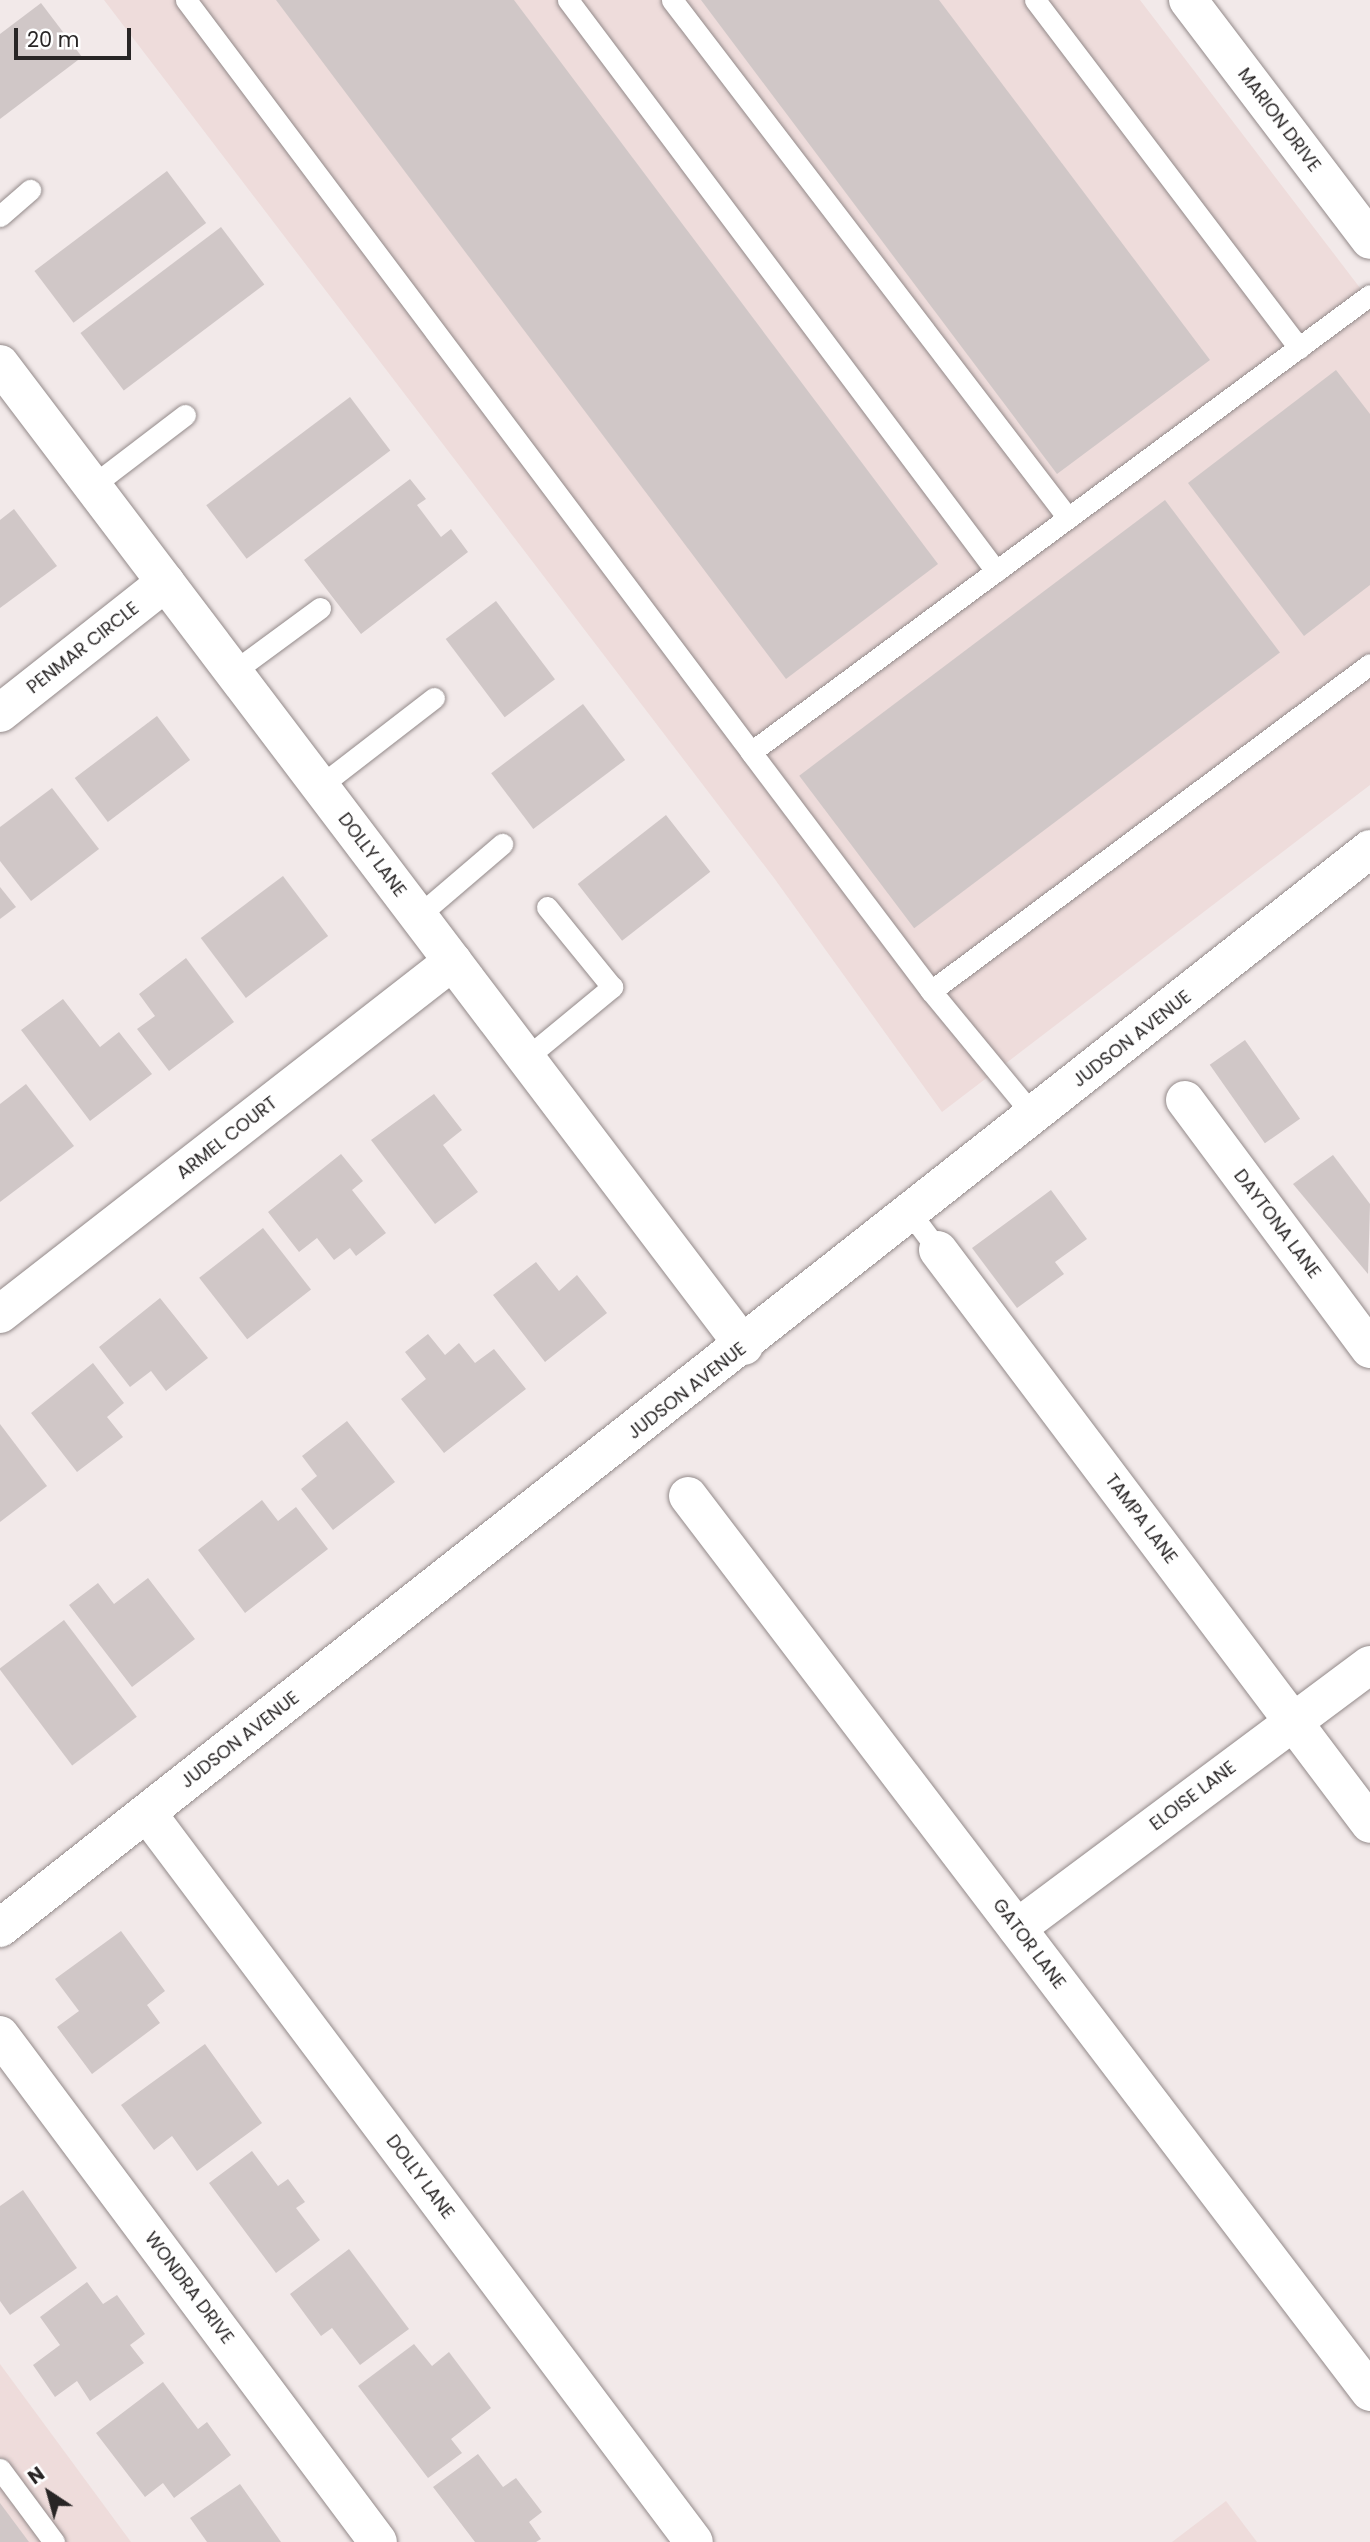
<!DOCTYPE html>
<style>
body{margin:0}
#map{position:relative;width:1370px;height:2542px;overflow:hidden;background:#f2e9e9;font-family:Poppins,sans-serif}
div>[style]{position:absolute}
.built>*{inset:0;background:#eedcdb}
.building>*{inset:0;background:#d0c7c7;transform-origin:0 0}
.roads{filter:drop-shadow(0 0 2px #938a8a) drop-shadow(0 0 2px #938a8a)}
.lane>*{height:21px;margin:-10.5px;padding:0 10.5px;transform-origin:10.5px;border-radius:10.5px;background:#fff}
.street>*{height:38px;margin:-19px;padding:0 19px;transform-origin:19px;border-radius:19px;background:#fff}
.secondary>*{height:38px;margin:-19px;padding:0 19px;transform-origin:19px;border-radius:19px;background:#fff}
span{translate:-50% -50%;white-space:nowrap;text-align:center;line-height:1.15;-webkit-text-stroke:5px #fff;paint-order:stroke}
.street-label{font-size:18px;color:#282525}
.north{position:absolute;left:14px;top:2458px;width:70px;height:70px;-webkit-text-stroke:5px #fff;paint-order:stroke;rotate:324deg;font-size:19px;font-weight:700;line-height:28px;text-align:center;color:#282525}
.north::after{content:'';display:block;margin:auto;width:24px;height:32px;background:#282525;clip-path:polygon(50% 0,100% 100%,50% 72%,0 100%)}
.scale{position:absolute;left:14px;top:28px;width:117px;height:32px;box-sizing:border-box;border:4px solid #282525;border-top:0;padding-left:9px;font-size:21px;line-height:24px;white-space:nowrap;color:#282525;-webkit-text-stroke:5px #fff;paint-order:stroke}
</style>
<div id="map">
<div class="built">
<div style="clip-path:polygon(104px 0,1140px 0,1370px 301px,1370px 785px,942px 1112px,774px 878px)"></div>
<div style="clip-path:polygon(0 2364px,131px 2542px,0 2542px)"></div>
<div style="clip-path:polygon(1226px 2501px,1257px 2542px,1172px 2542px)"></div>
</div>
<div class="building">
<div style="clip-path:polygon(276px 0,514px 0,938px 564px,786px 679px)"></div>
<div style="clip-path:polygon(701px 0,939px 0,1210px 360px,1057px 474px)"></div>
<div style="clip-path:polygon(41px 3px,82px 57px,0 119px,0 34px)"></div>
<div style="left:167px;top:171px;width:65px;height:166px;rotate:53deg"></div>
<div style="left:221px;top:227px;width:72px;height:176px;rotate:53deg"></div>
<div style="clip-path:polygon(1336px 370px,1370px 414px,1370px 585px,1304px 636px,1188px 483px)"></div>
<div style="left:350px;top:397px;width:67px;height:180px;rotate:53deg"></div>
<div style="clip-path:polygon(410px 479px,426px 499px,417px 505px,441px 537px,451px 529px,468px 552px,361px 634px,304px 560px)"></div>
<div style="left:1165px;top:500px;width:191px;height:458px;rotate:53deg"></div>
<div style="clip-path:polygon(14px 509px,57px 566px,0 608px,0 520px)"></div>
<div style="left:496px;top:601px;width:98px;height:63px;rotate:53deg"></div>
<div style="left:583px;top:704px;width:70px;height:115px;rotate:53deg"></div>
<div style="left:157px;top:716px;width:55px;height:103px;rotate:53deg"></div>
<div style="clip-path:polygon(52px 788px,99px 849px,31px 901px,0 861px,0 827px)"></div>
<div style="left:666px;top:815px;width:72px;height:112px;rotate:52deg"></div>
<div style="left:283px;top:876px;width:75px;height:103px;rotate:53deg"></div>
<div style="clip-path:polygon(0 887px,16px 907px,0 919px)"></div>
<div style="clip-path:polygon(186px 958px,234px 1022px,169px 1071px,137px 1029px,155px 1016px,139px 994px)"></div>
<div style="clip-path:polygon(63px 999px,100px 1047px,119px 1032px,152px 1074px,90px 1121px,21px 1030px)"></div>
<div style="left:1245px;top:1040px;width:96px;height:43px;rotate:55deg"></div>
<div style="clip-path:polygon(26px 1084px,74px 1146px,0 1202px,0 1104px)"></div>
<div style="clip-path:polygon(434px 1094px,462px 1130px,443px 1145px,478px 1192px,435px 1224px,371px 1140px)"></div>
<div style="clip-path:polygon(341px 1154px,363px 1181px,352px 1190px,386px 1233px,356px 1256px,350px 1248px,334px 1260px,317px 1238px,299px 1252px,268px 1212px)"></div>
<div style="clip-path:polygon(1333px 1155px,1370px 1204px,1368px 1274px,1293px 1184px)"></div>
<div style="clip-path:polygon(1051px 1190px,1087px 1239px,1055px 1262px,1064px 1274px,1017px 1308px,972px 1248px)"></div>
<div style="left:263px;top:1228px;width:78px;height:81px;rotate:52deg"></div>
<div style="clip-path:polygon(536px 1262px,559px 1291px,577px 1275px,607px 1313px,545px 1362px,493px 1295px)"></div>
<div style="clip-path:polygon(160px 1298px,208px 1358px,166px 1391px,151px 1371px,130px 1387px,99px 1347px)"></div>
<div style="clip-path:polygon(428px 1334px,445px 1355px,459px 1343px,475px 1363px,494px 1349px,526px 1389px,444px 1453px,401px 1399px,426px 1379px,405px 1352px)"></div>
<div style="clip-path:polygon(93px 1363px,124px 1403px,107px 1417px,123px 1437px,77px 1472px,31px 1413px)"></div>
<div style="clip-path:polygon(347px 1421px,395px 1482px,333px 1530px,301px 1489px,317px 1476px,302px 1456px)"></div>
<div style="clip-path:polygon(0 1424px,47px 1486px,0 1522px)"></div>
<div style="clip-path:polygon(262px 1500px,278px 1521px,296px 1507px,328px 1549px,245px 1613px,198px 1550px)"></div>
<div style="clip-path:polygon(148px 1578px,195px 1639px,132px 1687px,69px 1605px,98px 1583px,114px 1604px)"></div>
<div style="left:64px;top:1620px;width:121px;height:81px;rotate:53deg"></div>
<div style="clip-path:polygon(121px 1931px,165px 1991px,147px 2005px,160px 2023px,92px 2074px,57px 2027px,79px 2011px,55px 1979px)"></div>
<div style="clip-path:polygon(205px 2044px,262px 2123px,197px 2171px,172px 2136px,154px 2150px,121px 2105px)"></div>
<div style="clip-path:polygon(252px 2151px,278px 2186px,288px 2179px,305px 2202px,296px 2208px,320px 2240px,276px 2273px,209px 2183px)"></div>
<div style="clip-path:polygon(23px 2190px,77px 2268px,10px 2315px,0 2301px,0 2206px)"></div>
<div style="clip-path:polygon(349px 2249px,409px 2329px,360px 2365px,332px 2328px,321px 2336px,290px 2294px)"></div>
<div style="clip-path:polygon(87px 2282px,103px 2304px,117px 2295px,145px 2334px,130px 2345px,144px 2363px,90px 2401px,77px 2381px,55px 2397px,33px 2365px,60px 2345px,40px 2317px)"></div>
<div style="clip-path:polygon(414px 2344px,432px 2366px,449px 2352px,491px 2408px,451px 2439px,462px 2453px,428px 2478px,358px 2386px)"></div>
<div style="clip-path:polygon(163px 2382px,198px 2429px,207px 2422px,231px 2455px,174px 2498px,163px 2483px,145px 2497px,96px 2433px)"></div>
<div style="clip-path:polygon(478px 2454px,503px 2487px,516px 2478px,542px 2512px,529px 2522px,541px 2539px,536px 2542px,475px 2542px,433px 2487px)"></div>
<div style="clip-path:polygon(240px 2484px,281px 2542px,207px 2542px,190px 2518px)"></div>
<div style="clip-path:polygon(0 2503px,29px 2542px,0 2542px)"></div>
</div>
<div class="roads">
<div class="lane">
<div style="left:186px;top:0;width:941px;rotate:53.08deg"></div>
<div style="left:568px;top:0;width:714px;rotate:53.15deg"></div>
<div style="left:672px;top:0;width:652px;rotate:52.6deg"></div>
<div style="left:1035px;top:0;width:437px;rotate:52.8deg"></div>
<div style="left:0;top:216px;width:40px;rotate:-41deg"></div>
<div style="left:92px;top:486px;width:117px;rotate:-37.4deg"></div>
<div style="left:233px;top:672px;width:108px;rotate:-36.3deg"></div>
<div style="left:320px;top:786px;width:144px;rotate:-37.7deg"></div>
<div style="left:418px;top:916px;width:111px;rotate:-40.6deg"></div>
<div style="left:931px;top:991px;width:299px;rotate:-127deg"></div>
<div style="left:751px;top:752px;width:769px;rotate:-36.44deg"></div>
<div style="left:526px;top:1058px;width:112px;rotate:-39.5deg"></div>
<div style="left:612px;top:987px;width:103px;rotate:-129.1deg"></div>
<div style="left:1034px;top:1116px;width:162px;rotate:-129.5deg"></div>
<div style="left:931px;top:991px;width:547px;rotate:-36.68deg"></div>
<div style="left:911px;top:1214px;width:45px;rotate:53.1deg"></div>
<div style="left:0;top:2469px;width:91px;rotate:53.5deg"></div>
</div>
<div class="street">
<div style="left:0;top:364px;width:1232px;rotate:52.85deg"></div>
<div style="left:0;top:713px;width:211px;rotate:-38.3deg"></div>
<div style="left:1185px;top:1100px;width:310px;rotate:53.4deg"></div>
<div style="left:938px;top:1250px;width:718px;rotate:53.03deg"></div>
<div style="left:0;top:1314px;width:574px;rotate:-37.93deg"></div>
<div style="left:688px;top:1496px;width:1126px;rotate:52.72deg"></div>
<div style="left:147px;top:1813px;width:911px;rotate:53.12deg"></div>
<div style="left:1017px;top:1928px;width:440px;rotate:-36.7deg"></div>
<div style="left:0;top:2035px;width:632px;rotate:53.29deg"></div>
</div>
<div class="secondary">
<div style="left:1188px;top:0;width:301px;rotate:52.8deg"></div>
<div style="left:0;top:1928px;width:1744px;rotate:-38.22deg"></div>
</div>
</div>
<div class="street-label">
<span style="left:1279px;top:120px;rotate:53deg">MARION DRIVE</span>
<span style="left:83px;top:648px;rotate:-38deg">PENMAR CIRCLE</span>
<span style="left:372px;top:855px;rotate:53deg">DOLLY LANE</span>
<span style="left:1132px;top:1039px;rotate:-38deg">JUDSON AVENUE</span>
<span style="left:227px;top:1138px;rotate:-38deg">ARMEL COURT</span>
<span style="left:1277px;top:1224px;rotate:53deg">DAYTONA LANE</span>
<span style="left:687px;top:1391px;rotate:-38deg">JUDSON AVENUE</span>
<span style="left:1141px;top:1519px;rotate:53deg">TAMPA LANE</span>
<span style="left:240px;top:1740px;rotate:-38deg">JUDSON AVENUE</span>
<span style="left:1193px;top:1796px;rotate:-37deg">ELOISE LANE</span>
<span style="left:1029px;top:1944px;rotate:53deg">GATOR LANE</span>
<span style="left:420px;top:2177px;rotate:53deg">DOLLY LANE</span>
<span style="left:189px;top:2288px;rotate:53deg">WONDRA DRIVE</span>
</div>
<div class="north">N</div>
<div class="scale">20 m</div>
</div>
